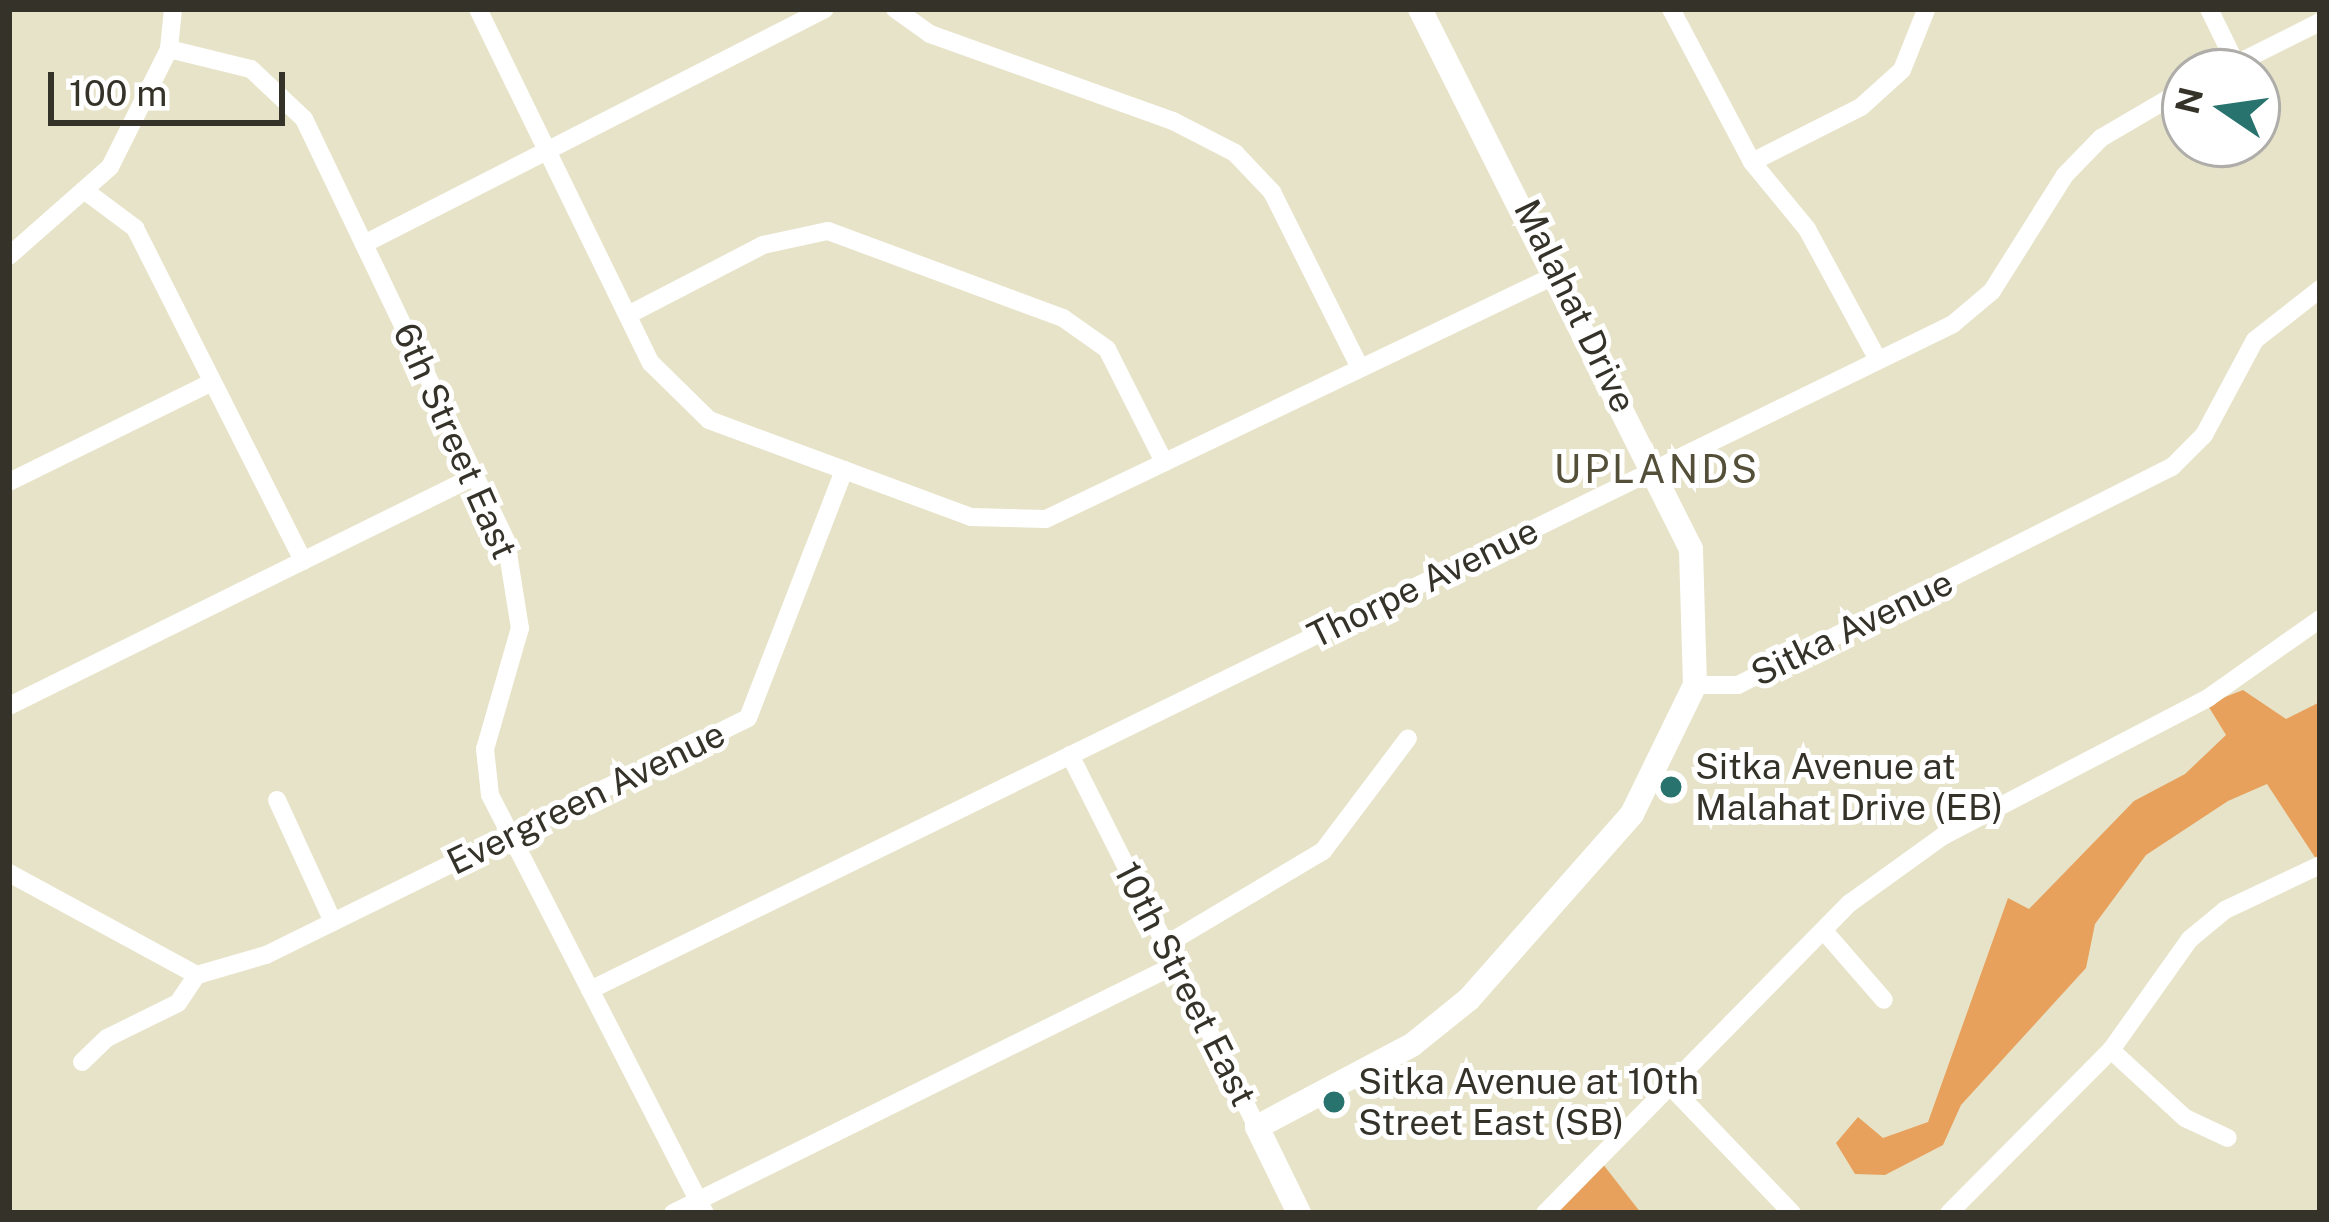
<!DOCTYPE html>
<style>
body{margin:0}
#map{position:relative;width:2329px;height:1222px;overflow:hidden;background:#e7e3c8;font-family:"Public Sans",sans-serif}
div>[style]{position:absolute}
.forest>*{inset:0;background:#e7a15d}
.street>*{height:18px;margin:-9px;padding:0 9px;transform-origin:9px;border-radius:9px;background:#fff}
.secondary>*{height:24px;margin:-12px;padding:0 12px;transform-origin:12px;border-radius:12px;background:#fff}
.dots>*{width:33px;height:33px;translate:-50% -50%;box-sizing:border-box;border:6px solid #fff;border-radius:50%}
span{translate:-50% -50%;white-space:nowrap;text-align:center;line-height:1.15;-webkit-text-stroke:10px #fff;paint-order:stroke}
.street-label{font-size:36px;color:#353329}
.poi-label{font-size:36px;color:#353329}
.left{translate:0 -50%;text-align:left}
.neighbourhood-label{font-size:39px;color:#534f38;letter-spacing:3px}
.frame{position:absolute;inset:0;border:12px solid #353329;pointer-events:none}
.north{position:absolute;left:2161px;top:48px;width:120px;height:120px;box-sizing:border-box;background:#fff;border:3px solid #aeada9;border-radius:50%;rotate:283deg;font-size:33px;font-weight:700;line-height:48px;text-align:center;color:#353329}
.north::after{content:'';display:block;margin:auto;width:42px;height:54px;background:#29736f;clip-path:polygon(50% 0,100% 100%,50% 72%,0 100%)}
.scale{position:absolute;left:48px;top:72px;width:237px;height:54px;box-sizing:border-box;border:6px solid #353329;border-top:0;padding-left:15px;font-size:36px;line-height:42px;white-space:nowrap;color:#353329;-webkit-text-stroke:9px #fff;paint-order:stroke}
</style>
<div id="map">
<div class="forest">
<div style="clip-path:polygon(2243px 690px,2286px 719px,2320px 702px,2320px 865px,2267px 784px,2228px 801px,2146px 855px,2095px 924px,2086px 968px,1961px 1105px,1943px 1145px,1885px 1175px,1855px 1174px,1836px 1143px,1858px 1117px,1883px 1138px,1928px 1122px,2008px 898px,2029px 909px,2134px 801px,2185px 774px,2226px 735px,2207px 704px)"></div>
<div style="clip-path:polygon(1602px 1163px,1641px 1213px,1545px 1213px)"></div>
</div>
<div class="street">
<div style="left:478px;top:9px;width:394px;rotate:64deg"></div>
<div style="left:651px;top:363px;width:81px;rotate:44.5deg"></div>
<div style="left:709px;top:420px;width:144px;rotate:20.3deg"></div>
<div style="left:895px;top:9px;width:43px;rotate:35.5deg"></div>
<div style="left:930px;top:34px;width:258px;rotate:19.7deg"></div>
<div style="left:1173px;top:121px;width:70px;rotate:27.3deg"></div>
<div style="left:1235px;top:153px;width:54px;rotate:46.5deg"></div>
<div style="left:1272px;top:192px;width:197px;rotate:63.4deg"></div>
<div style="left:1671px;top:9px;width:173px;rotate:62.1deg"></div>
<div style="left:1752px;top:162px;width:87px;rotate:50.6deg"></div>
<div style="left:1807px;top:229px;width:149px;rotate:61.5deg"></div>
<div style="left:2209px;top:9px;width:61px;rotate:63.9deg"></div>
<div style="left:169px;top:49px;width:84px;rotate:13.7deg"></div>
<div style="left:251px;top:69px;width:73px;rotate:43.3deg"></div>
<div style="left:304px;top:119px;width:468px;rotate:64.4deg"></div>
<div style="left:506px;top:541px;width:88px;rotate:80.9deg"></div>
<div style="left:520px;top:628px;width:126px;rotate:106.1deg"></div>
<div style="left:485px;top:749px;width:46px;rotate:83.8deg"></div>
<div style="left:490px;top:795px;width:470px;rotate:62.8deg"></div>
<div style="left:2220px;top:72px;width:112px;rotate:-26.6deg"></div>
<div style="left:1752px;top:162px;width:122px;rotate:-26.8deg"></div>
<div style="left:1861px;top:107px;width:55px;rotate:-42.1deg"></div>
<div style="left:1902px;top:70px;width:65px;rotate:-68.2deg"></div>
<div style="left:88px;top:193px;width:59px;rotate:36.7deg"></div>
<div style="left:135px;top:228px;width:373px;rotate:63.2deg"></div>
<div style="left:364px;top:244px;width:517px;rotate:-27.01deg"></div>
<div style="left:9px;top:256px;width:135px;rotate:-41.4deg"></div>
<div style="left:110px;top:167px;width:132px;rotate:-63.4deg"></div>
<div style="left:169px;top:49px;width:40px;rotate:-84.3deg"></div>
<div style="left:628px;top:315px;width:152px;rotate:-27.4deg"></div>
<div style="left:763px;top:245px;width:66px;rotate:-12.2deg"></div>
<div style="left:828px;top:231px;width:251px;rotate:20.3deg"></div>
<div style="left:1063px;top:318px;width:54px;rotate:35.2deg"></div>
<div style="left:1107px;top:349px;width:127px;rotate:63.2deg"></div>
<div style="left:9px;top:482px;width:226px;rotate:-26.2deg"></div>
<div style="left:1695px;top:685px;width:43px"></div>
<div style="left:1738px;top:685px;width:486px;rotate:-26.7deg"></div>
<div style="left:2172px;top:467px;width:45px;rotate:-45deg"></div>
<div style="left:2204px;top:435px;width:108px;rotate:-61.8deg"></div>
<div style="left:2255px;top:340px;width:83px;rotate:-38.1deg"></div>
<div style="left:9px;top:706px;width:520px;rotate:-26.27deg"></div>
<div style="left:1070px;top:755px;width:416px;rotate:63.3deg"></div>
<div style="left:277px;top:800px;width:134px;rotate:65.3deg"></div>
<div style="left:9px;top:873px;width:214px;rotate:28.5deg"></div>
<div style="left:1824px;top:931px;width:91px;rotate:49deg"></div>
<div style="left:1167px;top:944px;width:182px;rotate:-30.8deg"></div>
<div style="left:1323px;top:851px;width:141px;rotate:-53deg"></div>
<div style="left:590px;top:990px;width:1517px;rotate:-26.04deg"></div>
<div style="left:1953px;top:324px;width:51px;rotate:-40.2deg"></div>
<div style="left:1992px;top:291px;width:137px;rotate:-57.8deg"></div>
<div style="left:2065px;top:175px;width:52px;rotate:-45.8deg"></div>
<div style="left:2101px;top:138px;width:97px;rotate:-30.3deg"></div>
<div style="left:2111px;top:1050px;width:100px;rotate:42.6deg"></div>
<div style="left:2185px;top:1118px;width:47px;rotate:24.9deg"></div>
<div style="left:82px;top:1062px;width:35px;rotate:-44deg"></div>
<div style="left:107px;top:1038px;width:79px;rotate:-26.2deg"></div>
<div style="left:178px;top:1003px;width:34px;rotate:-56deg"></div>
<div style="left:197px;top:975px;width:72px;rotate:-16.2deg"></div>
<div style="left:266px;top:955px;width:537px;rotate:-26.18deg"></div>
<div style="left:748px;top:718px;width:266px;rotate:-68.8deg"></div>
<div style="left:844px;top:470px;width:135px;rotate:20.3deg"></div>
<div style="left:971px;top:517px;width:75px;rotate:1.5deg"></div>
<div style="left:1046px;top:519px;width:568px;rotate:-25.57deg"></div>
<div style="left:1675px;top:1091px;width:169px;rotate:46.2deg"></div>
<div style="left:673px;top:1213px;width:562px;rotate:-26.29deg"></div>
<div style="left:1545px;top:1213px;width:435px;rotate:-45.5deg"></div>
<div style="left:1850px;top:903px;width:115px;rotate:-35.8deg"></div>
<div style="left:1943px;top:836px;width:299px;rotate:-27.5deg"></div>
<div style="left:2208px;top:698px;width:137px;rotate:-35.2deg"></div>
<div style="left:1949px;top:1213px;width:230px;rotate:-45.2deg"></div>
<div style="left:2111px;top:1050px;width:136px;rotate:-54.6deg"></div>
<div style="left:2190px;top:939px;width:45px;rotate:-39.6deg"></div>
<div style="left:2225px;top:910px;width:105px;rotate:-25.3deg"></div>
</div>
<div class="secondary">
<div style="left:1299px;top:1213px;width:96px;rotate:-116deg"></div>
<div style="left:1257px;top:1127px;width:175px;rotate:-27.9deg"></div>
<div style="left:1412px;top:1045px;width:73px;rotate:-38.9deg"></div>
<div style="left:1469px;top:999px;width:247px;rotate:-48.6deg"></div>
<div style="left:1632px;top:814px;width:144px;rotate:-64deg"></div>
<div style="left:1695px;top:685px;width:136px;rotate:-91.7deg"></div>
<div style="left:1691px;top:549px;width:604px;rotate:-116.65deg"></div>
</div>
<div class="dots">
<div style="left:1671px;top:787px;background:#29736f"></div>
<div style="left:1334px;top:1102px;background:#29736f"></div>
</div>
<div class="street-label">
<span style="left:1575px;top:306px;rotate:64deg">Malahat Drive</span>
<span style="left:455px;top:441px;rotate:66deg">6th Street East</span>
<span style="left:1423px;top:583px;rotate:-26deg">Thorpe Avenue</span>
<span style="left:1852px;top:628px;rotate:-26deg">Sitka Avenue</span>
<span style="left:586px;top:798px;rotate:-26deg">Evergreen Avenue</span>
<span style="left:1185px;top:984px;rotate:63deg">10th Street East</span>
</div>
<div class="poi-label">
<span class="left" style="left:1695px;top:787px">Sitka Avenue at<br>Malahat Drive (EB)</span>
<span class="left" style="left:1358px;top:1102px">Sitka Avenue at 10th<br>Street East (SB)</span>
</div>
<div class="neighbourhood-label">
<span style="left:1657px;top:469px">UPLANDS</span>
</div>
<div class="frame"></div>
<div class="north">N</div>
<div class="scale">100 m</div>
</div>
